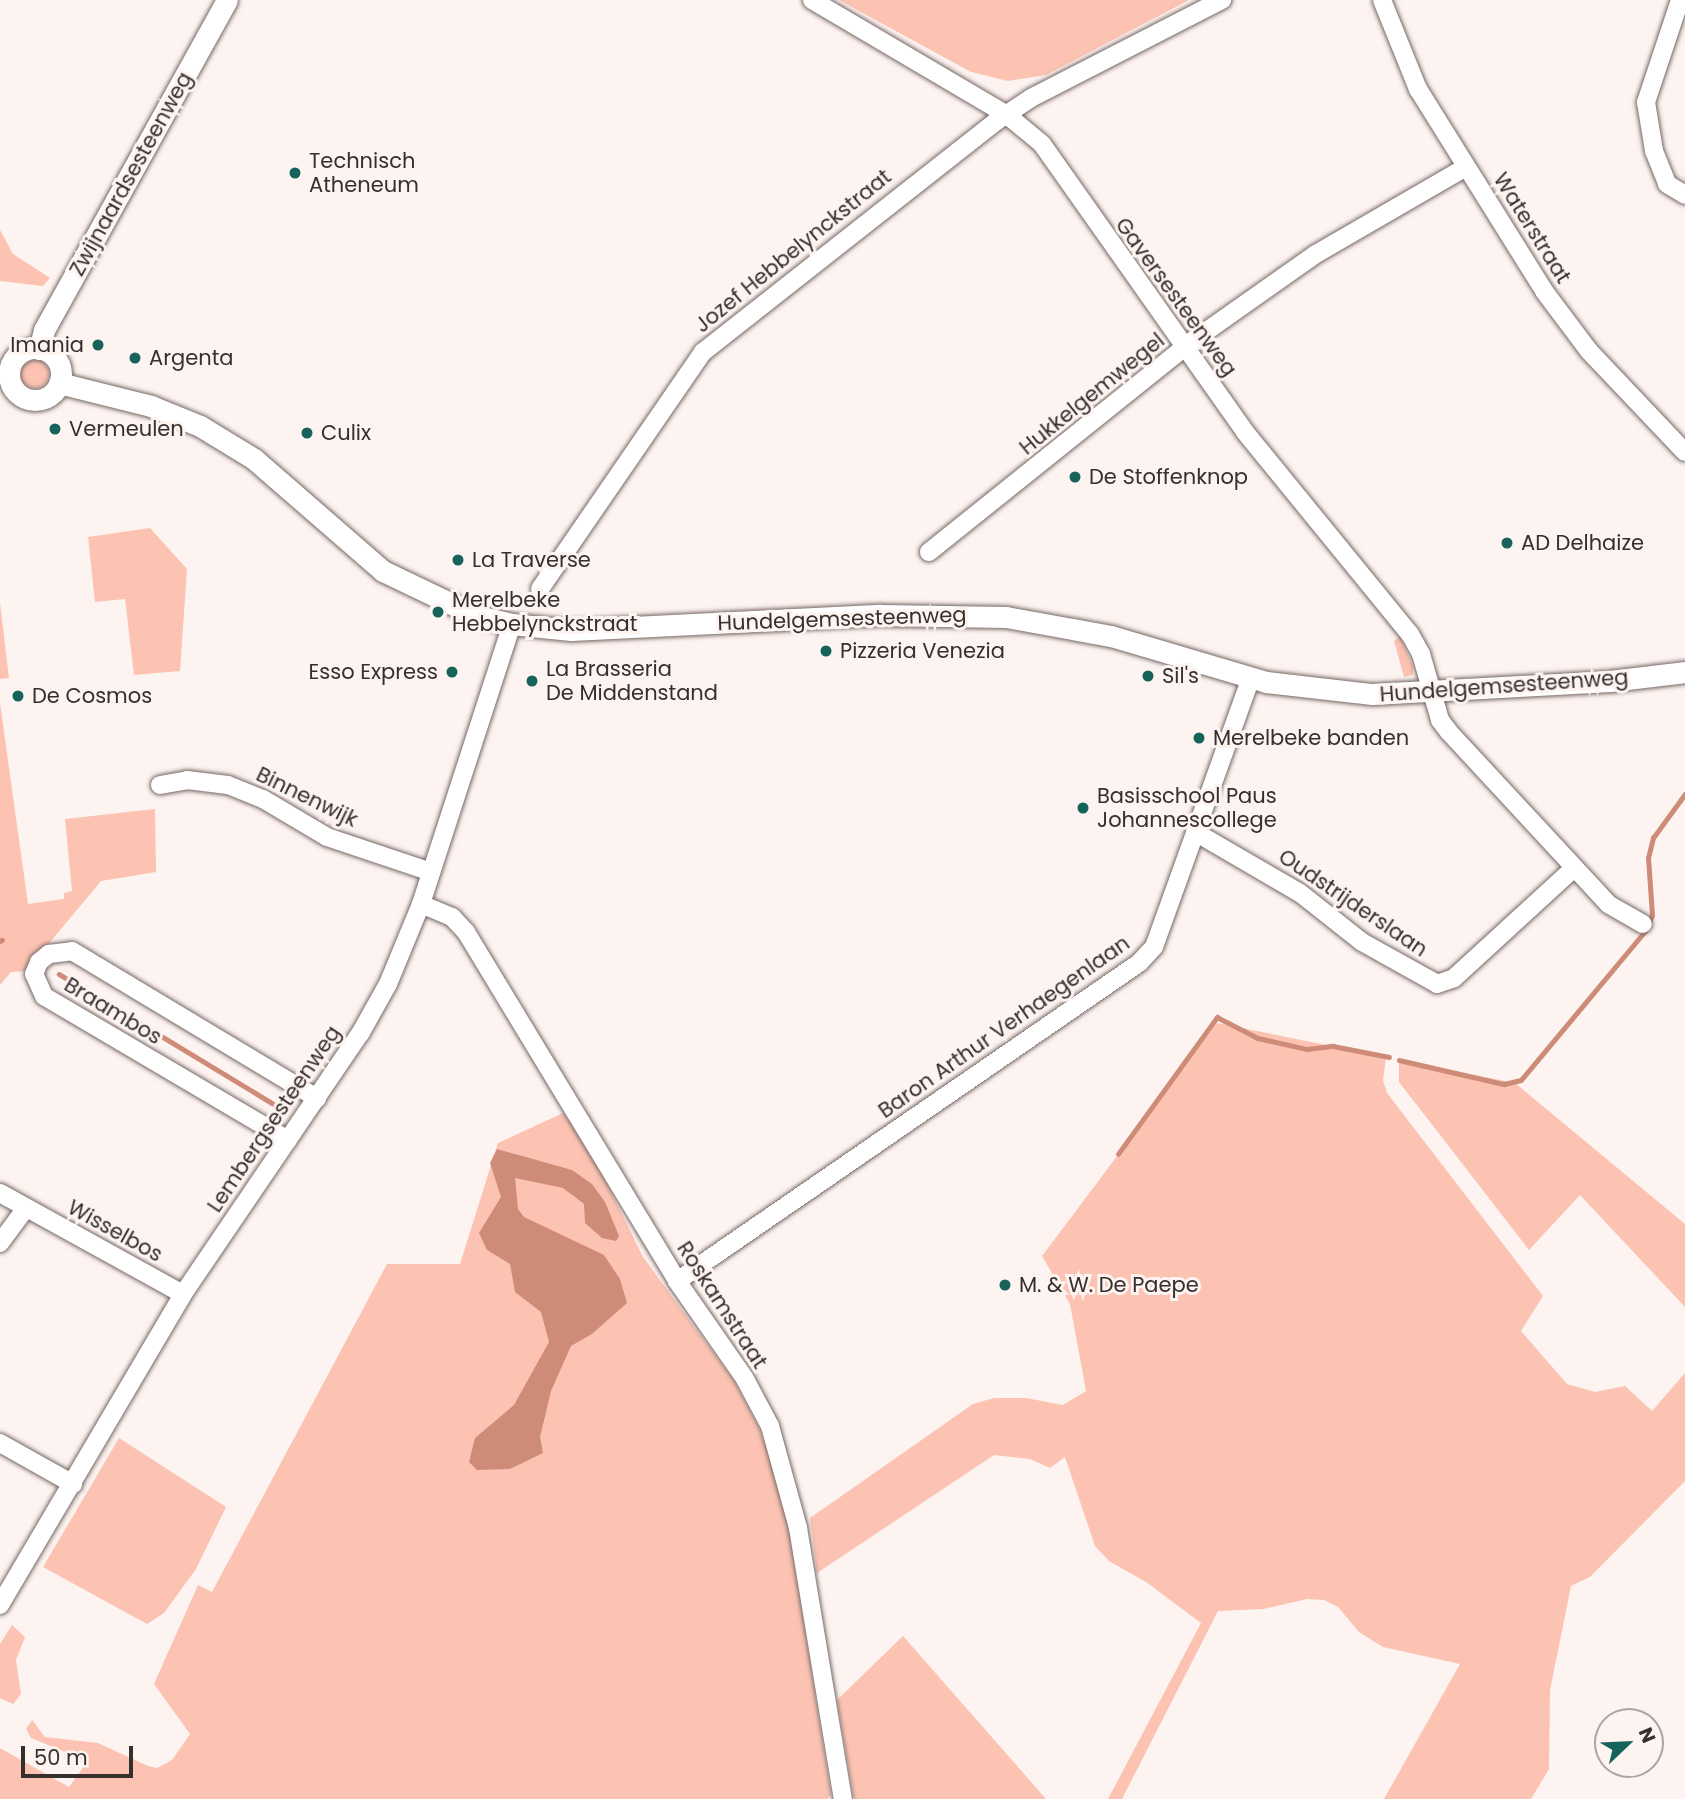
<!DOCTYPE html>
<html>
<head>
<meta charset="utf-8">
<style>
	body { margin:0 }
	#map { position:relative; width:1685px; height:1799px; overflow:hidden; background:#fdf3f0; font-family:Poppins,sans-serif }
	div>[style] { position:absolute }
	.green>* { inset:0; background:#fcc3b3 }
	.round { border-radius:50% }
	.water>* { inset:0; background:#ce8b78 }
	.stream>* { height:4.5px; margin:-2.25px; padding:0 2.25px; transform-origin:2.25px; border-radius:2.25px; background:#ce8b78 }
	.roads { filter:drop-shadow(0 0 2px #766864) drop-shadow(0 0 2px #766864) }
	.minor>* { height:18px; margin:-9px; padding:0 9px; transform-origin:9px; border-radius:9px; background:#fff }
	.major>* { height:21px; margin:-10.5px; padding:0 10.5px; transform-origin:10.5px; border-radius:10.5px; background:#fff }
	.major>.ring { margin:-10.5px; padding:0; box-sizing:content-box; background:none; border:21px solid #fff; border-radius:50% }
	.dots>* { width:19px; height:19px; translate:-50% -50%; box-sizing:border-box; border:4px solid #fdf3f0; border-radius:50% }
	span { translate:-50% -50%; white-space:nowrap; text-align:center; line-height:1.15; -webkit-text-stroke:6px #fdf3f0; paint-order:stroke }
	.poi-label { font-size:21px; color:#352f2e }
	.left { translate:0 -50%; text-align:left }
	.right { translate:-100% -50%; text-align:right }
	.street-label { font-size:21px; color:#352f2e }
	.north { position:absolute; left:1594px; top:1708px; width:70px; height:70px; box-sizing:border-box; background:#fdf3f0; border:2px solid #ada5a2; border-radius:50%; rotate:67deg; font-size:19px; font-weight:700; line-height:28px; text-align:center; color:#352f2e }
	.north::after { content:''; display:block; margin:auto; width:24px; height:32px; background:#16635c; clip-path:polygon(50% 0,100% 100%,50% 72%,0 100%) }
	.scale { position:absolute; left:21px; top:1746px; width:112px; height:32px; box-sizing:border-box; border:4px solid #352f2e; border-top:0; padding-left:9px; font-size:21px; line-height:24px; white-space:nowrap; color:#352f2e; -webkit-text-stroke:5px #fdf3f0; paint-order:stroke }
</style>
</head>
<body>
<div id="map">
	<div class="green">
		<div style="clip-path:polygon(839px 0,1189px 0,1046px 75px,1008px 81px,971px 72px)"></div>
		<div style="clip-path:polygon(0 230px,13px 254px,50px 278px,43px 286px,0 281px)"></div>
		<div class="round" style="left:21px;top:360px;width:28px;height:28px"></div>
		<div style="clip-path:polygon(150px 528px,187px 569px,180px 671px,134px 675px,125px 599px,95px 602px,88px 537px)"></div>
		<div style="clip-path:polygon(0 603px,9px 678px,0 679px)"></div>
		<div style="clip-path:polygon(1400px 636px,1413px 666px,1413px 675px,1404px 677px,1394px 641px)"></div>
		<div style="clip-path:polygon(0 703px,28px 904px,64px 899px,64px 893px,72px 891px,65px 819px,155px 809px,156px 872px,101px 881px,26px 971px,11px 972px,0 985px)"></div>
		<div style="clip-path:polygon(1217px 1023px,1386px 1057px,1383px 1081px,1387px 1093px,1543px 1296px,1521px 1331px,1567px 1384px,1595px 1392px,1625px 1386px,1652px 1411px,1685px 1373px,1685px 1481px,1590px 1577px,1571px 1586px,1550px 1690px,1549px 1769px,1531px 1799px,1384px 1799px,1460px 1664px,1383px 1647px,1359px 1632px,1338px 1607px,1324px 1600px,1307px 1599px,1263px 1609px,1218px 1611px,1122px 1799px,1108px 1799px,1201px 1623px,1146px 1582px,1109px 1561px,1095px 1546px,1065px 1457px,1050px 1468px,1030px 1459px,994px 1455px,817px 1573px,810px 1518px,973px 1404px,994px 1398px,1026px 1398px,1063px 1405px,1086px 1391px,1070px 1304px,1042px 1256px)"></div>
		<div style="clip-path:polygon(1399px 1060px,1515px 1083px,1685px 1224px,1685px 1307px,1580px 1195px,1529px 1250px,1399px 1082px)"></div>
		<div style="clip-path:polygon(563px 1113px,586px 1141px,643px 1257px,734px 1381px,759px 1428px,779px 1483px,790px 1536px,831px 1795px,827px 1799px,0 1799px,0 1748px,69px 1787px,82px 1769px,82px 1759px,31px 1738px,26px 1729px,32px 1720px,45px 1737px,98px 1743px,148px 1766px,157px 1768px,172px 1760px,190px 1734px,154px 1684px,198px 1585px,212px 1592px,387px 1264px,460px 1264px,498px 1143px)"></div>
		<div style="clip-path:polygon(119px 1438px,226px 1507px,196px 1569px,164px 1613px,147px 1624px,43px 1567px)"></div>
		<div style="clip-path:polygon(12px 1625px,25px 1637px,16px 1660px,21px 1694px,13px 1704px,0 1698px,0 1644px)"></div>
		<div style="clip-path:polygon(903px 1636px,1046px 1799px,854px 1799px,837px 1700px)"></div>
	</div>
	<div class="water">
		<div style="clip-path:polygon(497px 1149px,572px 1170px,592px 1184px,605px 1202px,619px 1236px,616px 1241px,602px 1238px,585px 1223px,584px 1204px,563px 1188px,515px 1178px,518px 1209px,524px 1217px,604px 1255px,620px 1279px,627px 1303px,592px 1334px,571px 1346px,551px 1391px,540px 1437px,543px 1453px,510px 1469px,477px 1470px,469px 1462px,475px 1438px,514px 1405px,549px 1342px,541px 1312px,515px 1292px,510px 1264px,487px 1250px,479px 1233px,501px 1197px,490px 1163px)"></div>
	</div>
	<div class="stream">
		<div style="left:0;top:941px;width:2px;rotate:-27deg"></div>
		<div style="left:59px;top:974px;width:255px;rotate:31.2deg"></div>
		<div style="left:1399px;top:1060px;width:108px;rotate:12.9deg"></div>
		<div style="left:1504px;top:1084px;width:17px;rotate:-13deg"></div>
		<div style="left:1521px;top:1080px;width:194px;rotate:-50.2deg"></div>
		<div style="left:1645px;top:931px;width:17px;rotate:-66deg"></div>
		<div style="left:1652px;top:915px;width:57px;rotate:-94deg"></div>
		<div style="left:1648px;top:858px;width:21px;rotate:-76deg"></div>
		<div style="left:1653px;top:838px;width:54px;rotate:-54deg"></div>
		<div style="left:1118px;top:1154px;width:169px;rotate:-54.1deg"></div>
		<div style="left:1217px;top:1017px;width:46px;rotate:27.1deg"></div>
		<div style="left:1258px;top:1038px;width:50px;rotate:12.7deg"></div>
		<div style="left:1307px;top:1049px;width:26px;rotate:-7deg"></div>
		<div style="left:1333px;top:1046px;width:57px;rotate:11.1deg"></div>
	</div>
	<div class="roads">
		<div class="minor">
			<div style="left:812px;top:0;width:226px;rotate:30.5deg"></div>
			<div style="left:1007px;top:115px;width:45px;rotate:39.6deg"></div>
			<div style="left:1042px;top:144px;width:352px;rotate:54.8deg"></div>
			<div style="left:1245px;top:432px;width:261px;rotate:50.8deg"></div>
			<div style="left:1410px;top:634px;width:23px;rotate:61deg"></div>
			<div style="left:1421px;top:654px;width:69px;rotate:73.9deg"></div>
			<div style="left:1440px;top:720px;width:15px;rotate:53deg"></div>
			<div style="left:1449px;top:732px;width:234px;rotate:47.2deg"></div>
			<div style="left:1608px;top:904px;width:40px;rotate:29.7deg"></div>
			<div style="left:1382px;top:0;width:96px;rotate:68deg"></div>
			<div style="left:1418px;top:89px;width:238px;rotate:58deg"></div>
			<div style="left:1544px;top:291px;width:75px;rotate:53.1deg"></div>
			<div style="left:1589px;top:351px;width:139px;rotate:46.5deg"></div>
			<div style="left:1680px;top:0;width:108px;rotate:108.4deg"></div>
			<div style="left:1646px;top:102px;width:50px;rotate:80.7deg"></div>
			<div style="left:1654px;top:151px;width:35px;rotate:68deg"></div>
			<div style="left:1667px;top:184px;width:21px;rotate:31deg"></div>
			<div style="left:929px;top:552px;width:339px;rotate:-38.7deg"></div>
			<div style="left:1194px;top:340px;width:149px;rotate:-35.2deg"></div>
			<div style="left:1316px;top:254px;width:173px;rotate:-30.1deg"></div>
			<div style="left:540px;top:589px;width:288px;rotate:-55.5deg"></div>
			<div style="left:703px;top:352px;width:372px;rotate:-38.2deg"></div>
			<div style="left:995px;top:122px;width:43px;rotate:-33.7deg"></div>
			<div style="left:1031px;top:98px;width:215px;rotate:-27.2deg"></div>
			<div style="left:160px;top:785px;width:27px;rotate:-10deg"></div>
			<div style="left:187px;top:780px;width:41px;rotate:7deg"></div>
			<div style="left:228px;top:785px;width:38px;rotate:22deg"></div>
			<div style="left:263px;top:799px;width:74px;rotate:30.7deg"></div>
			<div style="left:327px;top:837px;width:110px;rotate:18.6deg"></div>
			<div style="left:1195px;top:832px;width:121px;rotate:30.2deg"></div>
			<div style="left:1300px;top:893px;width:79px;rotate:38.3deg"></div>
			<div style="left:1362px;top:942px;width:86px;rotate:29.2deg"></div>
			<div style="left:1437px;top:984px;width:18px;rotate:-19deg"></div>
			<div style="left:1454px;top:978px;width:163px;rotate:-42.5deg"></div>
			<div style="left:421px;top:904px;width:34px;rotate:23deg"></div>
			<div style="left:452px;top:917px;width:21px;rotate:47deg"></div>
			<div style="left:466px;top:932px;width:408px;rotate:58.8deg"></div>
			<div style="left:677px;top:1281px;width:119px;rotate:55.2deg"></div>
			<div style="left:745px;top:1379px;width:53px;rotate:62deg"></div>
			<div style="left:770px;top:1426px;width:106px;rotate:74.6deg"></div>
			<div style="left:798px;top:1528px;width:275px;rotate:80.6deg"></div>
			<div style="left:288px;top:1140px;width:283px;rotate:-149.5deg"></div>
			<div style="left:44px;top:996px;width:24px;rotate:-114deg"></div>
			<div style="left:34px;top:974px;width:13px;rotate:-67deg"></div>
			<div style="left:39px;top:962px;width:13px;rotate:-39deg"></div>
			<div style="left:49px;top:954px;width:23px;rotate:-7deg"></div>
			<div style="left:72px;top:951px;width:286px;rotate:31deg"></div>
			<div style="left:0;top:1193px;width:209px;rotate:28.9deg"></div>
			<div style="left:0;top:1243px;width:44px;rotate:-53.4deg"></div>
			<div style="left:677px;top:1281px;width:561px;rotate:-34.54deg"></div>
			<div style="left:1139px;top:963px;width:22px;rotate:-47deg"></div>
			<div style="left:1154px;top:947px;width:286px;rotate:-70.2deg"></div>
			<div style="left:0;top:1443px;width:84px;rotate:29.3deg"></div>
			<div style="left:0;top:1605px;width:361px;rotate:-59.5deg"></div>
			<div style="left:183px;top:1294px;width:315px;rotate:-55.8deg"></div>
			<div style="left:360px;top:1034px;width:57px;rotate:-60.8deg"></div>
			<div style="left:388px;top:984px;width:87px;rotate:-67.6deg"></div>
			<div style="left:421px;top:904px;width:294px;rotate:-72deg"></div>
		</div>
		<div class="major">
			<div class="ring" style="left:9px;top:348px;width:31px;height:31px"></div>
			<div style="left:39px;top:349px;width:20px;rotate:-75deg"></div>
			<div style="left:44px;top:330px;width:377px;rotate:-61deg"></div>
			<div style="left:59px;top:383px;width:95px;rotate:14deg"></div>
			<div style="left:151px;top:406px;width:53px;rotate:22.2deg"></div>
			<div style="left:200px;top:426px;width:63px;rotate:31.4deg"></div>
			<div style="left:254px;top:459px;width:171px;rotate:41deg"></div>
			<div style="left:383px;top:571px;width:104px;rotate:25.6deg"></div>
			<div style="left:477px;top:616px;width:36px;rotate:13deg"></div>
			<div style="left:512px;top:624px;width:59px;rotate:5.8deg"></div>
			<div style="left:571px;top:630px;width:310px;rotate:-2.8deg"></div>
			<div style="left:881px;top:615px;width:125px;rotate:0.9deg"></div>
			<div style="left:1006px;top:617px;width:107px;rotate:10.3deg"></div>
			<div style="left:1111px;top:636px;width:162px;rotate:16.5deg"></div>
			<div style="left:1266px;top:682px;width:107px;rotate:6.5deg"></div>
			<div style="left:1372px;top:694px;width:238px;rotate:-3.1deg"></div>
			<div style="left:1610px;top:681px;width:76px;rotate:-6.8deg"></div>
		</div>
	</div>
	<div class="dots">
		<div style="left:295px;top:173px;background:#16635c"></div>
		<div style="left:98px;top:345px;background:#16635c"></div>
		<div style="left:135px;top:358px;background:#16635c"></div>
		<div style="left:55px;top:429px;background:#16635c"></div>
		<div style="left:307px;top:433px;background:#16635c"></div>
		<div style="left:1075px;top:477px;background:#16635c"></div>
		<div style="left:1507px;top:543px;background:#16635c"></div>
		<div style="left:458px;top:560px;background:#16635c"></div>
		<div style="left:438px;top:612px;background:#16635c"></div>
		<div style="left:826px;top:651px;background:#16635c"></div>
		<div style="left:452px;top:672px;background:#16635c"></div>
		<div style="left:1148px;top:676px;background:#16635c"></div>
		<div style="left:532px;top:681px;background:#16635c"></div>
		<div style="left:18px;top:696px;background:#16635c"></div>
		<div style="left:1199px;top:738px;background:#16635c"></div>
		<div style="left:1083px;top:808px;background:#16635c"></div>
		<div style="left:1005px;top:1285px;background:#16635c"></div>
	</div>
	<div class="poi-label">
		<span class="left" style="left:309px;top:173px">Technisch<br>Atheneum</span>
		<span class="right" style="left:84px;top:345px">Imania</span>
		<span class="left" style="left:149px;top:358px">Argenta</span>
		<span class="left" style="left:69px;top:429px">Vermeulen</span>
		<span class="left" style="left:321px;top:433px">Culix</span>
		<span class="left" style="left:1089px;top:477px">De Stoffenknop</span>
		<span class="left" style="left:1521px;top:543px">AD Delhaize</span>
		<span class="left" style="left:472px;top:560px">La Traverse</span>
		<span class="left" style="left:452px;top:612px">Merelbeke<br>Hebbelynckstraat</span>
		<span class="left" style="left:840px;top:651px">Pizzeria Venezia</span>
		<span class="left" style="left:546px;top:681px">La Brasseria<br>De Middenstand</span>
		<span class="right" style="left:438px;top:672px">Esso Express</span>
		<span class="left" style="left:1162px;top:676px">Sil's</span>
		<span class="left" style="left:32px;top:696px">De Cosmos</span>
		<span class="left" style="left:1213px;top:738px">Merelbeke banden</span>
		<span class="left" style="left:1097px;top:808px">Basisschool Paus<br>Johannescollege</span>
		<span class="left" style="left:1019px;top:1285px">M. &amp; W. De Paepe</span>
	</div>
	<div class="street-label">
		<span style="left:131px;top:174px;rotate:-61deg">Zwijnaardsesteenweg</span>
		<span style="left:1532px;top:228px;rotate:58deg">Waterstraat</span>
		<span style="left:793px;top:251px;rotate:-39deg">Jozef Hebbelynckstraat</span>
		<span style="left:1176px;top:297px;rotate:54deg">Gaversesteenweg</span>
		<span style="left:1092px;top:394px;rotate:-39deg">Hukkelgemwegel</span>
		<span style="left:842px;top:619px;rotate:-2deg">Hundelgemsesteenweg</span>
		<span style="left:1504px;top:686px;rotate:-4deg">Hundelgemsesteenweg</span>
		<span style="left:307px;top:797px;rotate:26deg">Binnenwijk</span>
		<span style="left:1353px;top:903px;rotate:34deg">Oudstrijderslaan</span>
		<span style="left:113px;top:1011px;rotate:31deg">Braambos</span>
		<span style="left:1004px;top:1027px;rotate:-35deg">Baron Arthur Verhaegenlaan</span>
		<span style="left:274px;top:1119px;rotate:-56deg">Lembergsesteenweg</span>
		<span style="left:115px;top:1231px;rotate:29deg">Wisselbos</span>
		<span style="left:722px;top:1305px;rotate:57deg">Roskamstraat</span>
	</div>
	<div class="north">N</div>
	<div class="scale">50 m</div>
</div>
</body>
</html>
